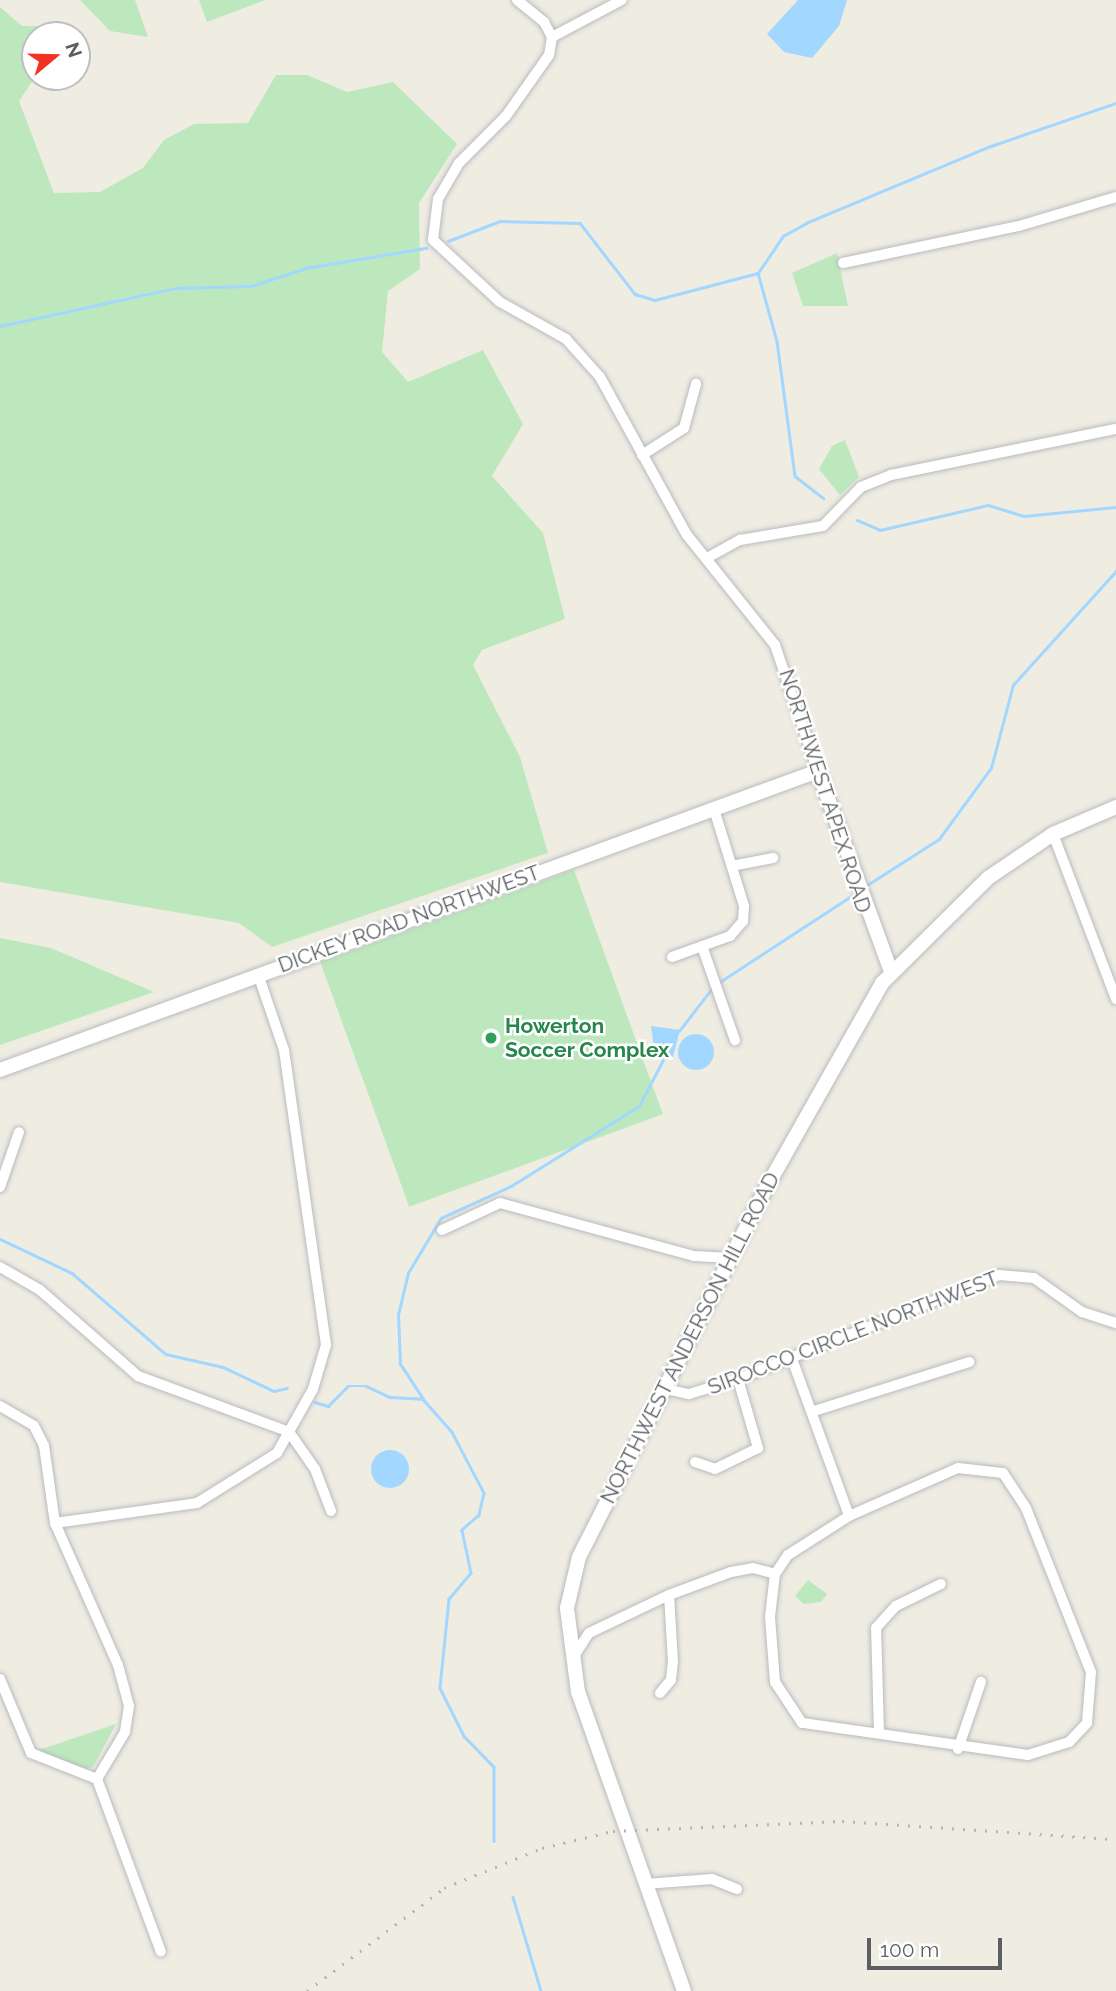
<!DOCTYPE html>
<html>
<head>
<meta charset="utf-8">
<style>
	body { margin:0 }
	#map { position:relative; width:1116px; height:1991px; overflow:hidden; background:#efece2; font-family:Raleway,sans-serif }
	div>[style] { position:absolute }
	.green>* { inset:0; background:#bde8bd; transform-origin:0 0 }
	.water>* { inset:0; background:#a2d7ff }
	.round { border-radius:50% }
	.stream>* { height:2.5px; margin:-1.25px; padding:0 1.25px; transform-origin:1.25px; border-radius:1.25px; background:#a2d7ff }
	.roads { filter:drop-shadow(0 0 2px #b8bbc0) drop-shadow(0 0 2px #b8bbc0) }
	.street>* { height:10px; margin:-5px; padding:0 5px; transform-origin:5px; border-radius:5px; background:#fff }
	.secondary>* { height:14px; margin:-7px; padding:0 7px; transform-origin:7px; border-radius:7px; background:#fff }
	.rail>* { height:2.5px; margin-top:-1.25px; transform-origin:0; background:repeating-linear-gradient(90deg,#b4b5b5 0 2px,transparent 0 11px) }
	.dots>* { width:19px; height:19px; translate:-50% -50%; box-sizing:border-box; border:4px solid #fff; border-radius:50% }
	span { translate:-50% -50%; white-space:nowrap; text-align:center; line-height:1.15; -webkit-text-stroke:5px #fff; paint-order:stroke }
	.street-label { font-size:21px; color:#5b5f64 }
	.leisure-label { font-size:21px; color:#27864d; font-weight:700 }
	.left { translate:0 -50%; text-align:left }
	.north { position:absolute; left:21px; top:21px; width:70px; height:70px; box-sizing:border-box; background:#fff; border:2px solid #bdbfc1; border-radius:50%; rotate:71deg; font-size:19px; font-weight:700; line-height:28px; text-align:center; color:#5b5f64 }
	.north::after { content:''; display:block; margin:auto; width:24px; height:32px; background:#f33224; clip-path:polygon(50% 0,100% 100%,50% 72%,0 100%) }
	.scale { position:absolute; left:867px; top:1938px; width:135px; height:32px; box-sizing:border-box; border:4px solid #5b5f64; border-top:0; padding-left:9px; font-size:21px; line-height:24px; white-space:nowrap; color:#5b5f64; -webkit-text-stroke:5px #fff; paint-order:stroke }
</style>
</head>
<body>
<div id="map">
	<div class="green">
		<div style="clip-path:polygon(80px 0,135px 0,148px 37px,110px 31px)"></div>
		<div style="clip-path:polygon(199px 0,265px 0,207px 22px)"></div>
		<div style="clip-path:polygon(0 7px,22px 26px,54px 26px,56px 35px,35px 35px,35px 77px,19px 101px,54px 193px,100px 192px,143px 168px,164px 140px,194px 124px,248px 123px,276px 75px,307px 75px,347px 92px,393px 82px,457px 144px,419px 203px,420px 269px,388px 291px,382px 352px,408px 382px,483px 350px,523px 424px,492px 476px,543px 533px,565px 619px,482px 650px,473px 665px,520px 757px,548px 853px,272px 947px,239px 923px,0 882px)"></div>
		<div style="clip-path:polygon(837px 253px,848px 306px,803px 306px,792px 273px)"></div>
		<div style="clip-path:polygon(845px 440px,859px 477px,840px 495px,819px 469px,832px 446px)"></div>
		<div style="left:574px;top:870px;width:260px;height:270px;rotate:70deg"></div>
		<div style="clip-path:polygon(0 938px,51px 948px,154px 992px,0 1045px)"></div>
		<div style="clip-path:polygon(808px 1580px,827px 1594px,821px 1602px,804px 1604px,795px 1596px)"></div>
		<div style="clip-path:polygon(116px 1724px,93px 1767px,80px 1770px,36px 1751px)"></div>
	</div>
	<div class="water">
		<div style="clip-path:polygon(798px 0,847px 0,839px 26px,812px 58px,784px 52px,767px 34px)"></div>
		<div style="clip-path:polygon(651px 1026px,680px 1030px,673px 1057px,655px 1055px)"></div>
		<div class="round" style="left:678px;top:1034px;width:36px;height:36px"></div>
		<div class="round" style="left:371px;top:1450px;width:38px;height:38px"></div>
	</div>
	<div class="stream">
		<div style="left:448px;top:241px;width:56px;rotate:-21deg"></div>
		<div style="left:500px;top:221px;width:80px;rotate:1.4deg"></div>
		<div style="left:580px;top:223px;width:90px;rotate:52.2deg"></div>
		<div style="left:635px;top:294px;width:21px;rotate:17deg"></div>
		<div style="left:655px;top:300px;width:106px;rotate:-14.7deg"></div>
		<div style="left:758px;top:273px;width:45px;rotate:-56deg"></div>
		<div style="left:783px;top:236px;width:26px;rotate:-29deg"></div>
		<div style="left:806px;top:223px;width:197px;rotate:-22.7deg"></div>
		<div style="left:988px;top:147px;width:135px;rotate:-19deg"></div>
		<div style="left:758px;top:273px;width:71px;rotate:74.4deg"></div>
		<div style="left:777px;top:341px;width:136px;rotate:82.4deg"></div>
		<div style="left:795px;top:476px;width:36px;rotate:38deg"></div>
		<div style="left:0;top:326px;width:180px;rotate:-12.2deg"></div>
		<div style="left:176px;top:288px;width:75px;rotate:-1.5deg"></div>
		<div style="left:251px;top:286px;width:58px;rotate:-18.1deg"></div>
		<div style="left:306px;top:268px;width:122px;rotate:-9.5deg"></div>
		<div style="left:857px;top:520px;width:25px;rotate:23deg"></div>
		<div style="left:880px;top:530px;width:111px;rotate:-13deg"></div>
		<div style="left:988px;top:505px;width:38px;rotate:17deg"></div>
		<div style="left:1024px;top:516px;width:92px;rotate:-5.6deg"></div>
		<div style="left:864px;top:887px;width:89px;rotate:-32.6deg"></div>
		<div style="left:939px;top:839px;width:88px;rotate:-53.8deg"></div>
		<div style="left:991px;top:768px;width:86px;rotate:-75.2deg"></div>
		<div style="left:1013px;top:685px;width:154px;rotate:-47.9deg"></div>
		<div style="left:718px;top:983px;width:165px;rotate:-33.1deg"></div>
		<div style="left:679px;top:1031px;width:56px;rotate:-52.3deg"></div>
		<div style="left:0;top:1239px;width:80px;rotate:25.3deg"></div>
		<div style="left:72px;top:1273px;width:124px;rotate:40.8deg"></div>
		<div style="left:166px;top:1354px;width:58px;rotate:12.8deg"></div>
		<div style="left:223px;top:1367px;width:56px;rotate:25.2deg"></div>
		<div style="left:274px;top:1391px;width:13px;rotate:-13deg"></div>
		<div style="left:423px;top:1399px;width:42px;rotate:-123.3deg"></div>
		<div style="left:400px;top:1364px;width:49px;rotate:-92.3deg"></div>
		<div style="left:398px;top:1315px;width:43px;rotate:-76.6deg"></div>
		<div style="left:408px;top:1273px;width:64px;rotate:-59deg"></div>
		<div style="left:441px;top:1218px;width:77px;rotate:-24.6deg"></div>
		<div style="left:511px;top:1186px;width:151px;rotate:-32deg"></div>
		<div style="left:639px;top:1106px;width:54px;rotate:-62.5deg"></div>
		<div style="left:315px;top:1402px;width:14px;rotate:17deg"></div>
		<div style="left:328px;top:1406px;width:28px;rotate:-45deg"></div>
		<div style="left:348px;top:1386px;width:18px"></div>
		<div style="left:366px;top:1386px;width:26px;rotate:25deg"></div>
		<div style="left:390px;top:1397px;width:33px;rotate:3deg"></div>
		<div style="left:423px;top:1399px;width:44px;rotate:48.7deg"></div>
		<div style="left:452px;top:1432px;width:69px;rotate:62.3deg"></div>
		<div style="left:484px;top:1493px;width:23px;rotate:103deg"></div>
		<div style="left:479px;top:1515px;width:23px;rotate:139deg"></div>
		<div style="left:462px;top:1530px;width:44px;rotate:78.2deg"></div>
		<div style="left:471px;top:1573px;width:34px;rotate:130deg"></div>
		<div style="left:449px;top:1599px;width:89px;rotate:95.8deg"></div>
		<div style="left:440px;top:1688px;width:54px;rotate:63.4deg"></div>
		<div style="left:464px;top:1736px;width:43px;rotate:45.9deg"></div>
		<div style="left:494px;top:1767px;width:74px;rotate:90deg"></div>
		<div style="left:513px;top:1897px;width:98px;rotate:73.4deg"></div>
	</div>
	<div class="roads">
		<div class="street">
			<div style="left:517px;top:0;width:35px;rotate:39deg"></div>
			<div style="left:544px;top:22px;width:17px;rotate:62deg"></div>
			<div style="left:552px;top:37px;width:18px;rotate:99deg"></div>
			<div style="left:549px;top:55px;width:75px;rotate:125.2deg"></div>
			<div style="left:506px;top:116px;width:66px;rotate:135deg"></div>
			<div style="left:459px;top:163px;width:42px;rotate:120.3deg"></div>
			<div style="left:438px;top:199px;width:41px;rotate:97deg"></div>
			<div style="left:433px;top:240px;width:91px;rotate:42.8deg"></div>
			<div style="left:500px;top:302px;width:76px;rotate:29.3deg"></div>
			<div style="left:566px;top:339px;width:51px;rotate:48.2deg"></div>
			<div style="left:600px;top:377px;width:180px;rotate:61.2deg"></div>
			<div style="left:687px;top:535px;width:141px;rotate:51.3deg"></div>
			<div style="left:775px;top:645px;width:133px;rotate:71.2deg"></div>
			<div style="left:552px;top:37px;width:79px;rotate:-27.9deg"></div>
			<div style="left:843px;top:263px;width:180px;rotate:-11.9deg"></div>
			<div style="left:1019px;top:226px;width:101px;rotate:-16.6deg"></div>
			<div style="left:642px;top:455px;width:50px;rotate:-32.7deg"></div>
			<div style="left:684px;top:428px;width:46px;rotate:-74.7deg"></div>
			<div style="left:707px;top:558px;width:38px;rotate:-29deg"></div>
			<div style="left:740px;top:540px;width:84px;rotate:-9.6deg"></div>
			<div style="left:823px;top:526px;width:54px;rotate:-45.7deg"></div>
			<div style="left:861px;top:487px;width:32px;rotate:-22deg"></div>
			<div style="left:891px;top:475px;width:230px;rotate:-11.6deg"></div>
			<div style="left:1053px;top:834px;width:177px;rotate:69.1deg"></div>
			<div style="left:732px;top:866px;width:42px;rotate:-11deg"></div>
			<div style="left:702px;top:946px;width:100px;rotate:70.7deg"></div>
			<div style="left:672px;top:957px;width:62px;rotate:-19.9deg"></div>
			<div style="left:730px;top:936px;width:20px;rotate:-49deg"></div>
			<div style="left:743px;top:921px;width:15px;rotate:-86deg"></div>
			<div style="left:744px;top:906px;width:102px;rotate:-107.2deg"></div>
			<div style="left:0;top:1187px;width:58px;rotate:-70.9deg"></div>
			<div style="left:442px;top:1230px;width:64px;rotate:-25deg"></div>
			<div style="left:500px;top:1203px;width:201px;rotate:15.3deg"></div>
			<div style="left:694px;top:1256px;width:37px;rotate:3deg"></div>
			<div style="left:0;top:1267px;width:46px;rotate:29.9deg"></div>
			<div style="left:40px;top:1290px;width:130px;rotate:41.3deg"></div>
			<div style="left:138px;top:1376px;width:161px;rotate:20.3deg"></div>
			<div style="left:289px;top:1432px;width:45px;rotate:54.9deg"></div>
			<div style="left:315px;top:1469px;width:45px;rotate:69.1deg"></div>
			<div style="left:792px;top:1359px;width:167px;rotate:70deg"></div>
			<div style="left:662px;top:1388px;width:28px;rotate:13deg"></div>
			<div style="left:689px;top:1394px;width:51px;rotate:-17deg"></div>
			<div style="left:738px;top:1379px;width:281px;rotate:-21.7deg"></div>
			<div style="left:999px;top:1275px;width:35px;rotate:5deg"></div>
			<div style="left:1034px;top:1278px;width:59px;rotate:35.3deg"></div>
			<div style="left:1082px;top:1312px;width:36px;rotate:18deg"></div>
			<div style="left:0;top:1406px;width:39px;rotate:30deg"></div>
			<div style="left:34px;top:1426px;width:22px;rotate:63deg"></div>
			<div style="left:44px;top:1446px;width:78px;rotate:81.9deg"></div>
			<div style="left:55px;top:1523px;width:155px;rotate:66.1deg"></div>
			<div style="left:118px;top:1665px;width:42px;rotate:75deg"></div>
			<div style="left:129px;top:1706px;width:26px;rotate:99deg"></div>
			<div style="left:125px;top:1732px;width:55px;rotate:120.8deg"></div>
			<div style="left:97px;top:1779px;width:184px;rotate:69.7deg"></div>
			<div style="left:814px;top:1411px;width:163px;rotate:-17.5deg"></div>
			<div style="left:695px;top:1462px;width:21px;rotate:19deg"></div>
			<div style="left:715px;top:1469px;width:48px;rotate:-26deg"></div>
			<div style="left:758px;top:1448px;width:72px;rotate:-106.2deg"></div>
			<div style="left:958px;top:1468px;width:45px;rotate:6.3deg"></div>
			<div style="left:1003px;top:1473px;width:42px;rotate:56.7deg"></div>
			<div style="left:1026px;top:1508px;width:176px;rotate:68.4deg"></div>
			<div style="left:1091px;top:1672px;width:51px;rotate:94.5deg"></div>
			<div style="left:1087px;top:1723px;width:26px;rotate:133deg"></div>
			<div style="left:1069px;top:1742px;width:43px;rotate:162.4deg"></div>
			<div style="left:1028px;top:1755px;width:228px;rotate:-171.9deg"></div>
			<div style="left:802px;top:1723px;width:49px;rotate:-123.4deg"></div>
			<div style="left:775px;top:1682px;width:65px;rotate:-94.4deg"></div>
			<div style="left:770px;top:1617px;width:43px;rotate:-83.4deg"></div>
			<div style="left:775px;top:1574px;width:23px;rotate:-56deg"></div>
			<div style="left:788px;top:1555px;width:72px;rotate:-32.6deg"></div>
			<div style="left:849px;top:1516px;width:119px;rotate:-23.8deg"></div>
			<div style="left:55px;top:1523px;width:143px;rotate:-8deg"></div>
			<div style="left:197px;top:1503px;width:94px;rotate:-32deg"></div>
			<div style="left:277px;top:1453px;width:73px;rotate:-60.6deg"></div>
			<div style="left:313px;top:1389px;width:46px;rotate:-73.5deg"></div>
			<div style="left:326px;top:1345px;width:298px;rotate:-98.1deg"></div>
			<div style="left:284px;top:1050px;width:80px;rotate:-108.9deg"></div>
			<div style="left:574px;top:1656px;width:27px;rotate:-57deg"></div>
			<div style="left:589px;top:1633px;width:89px;rotate:-25.4deg"></div>
			<div style="left:669px;top:1595px;width:66px;rotate:-20.4deg"></div>
			<div style="left:731px;top:1572px;width:22px;rotate:-10deg"></div>
			<div style="left:753px;top:1568px;width:23px;rotate:15deg"></div>
			<div style="left:0;top:1679px;width:80px;rotate:67.3deg"></div>
			<div style="left:31px;top:1753px;width:71px;rotate:21.5deg"></div>
			<div style="left:660px;top:1693px;width:17px;rotate:-50deg"></div>
			<div style="left:671px;top:1680px;width:18px;rotate:-84deg"></div>
			<div style="left:673px;top:1662px;width:67px;rotate:-93.4deg"></div>
			<div style="left:879px;top:1733px;width:105px;rotate:-91.6deg"></div>
			<div style="left:876px;top:1628px;width:30px;rotate:-48deg"></div>
			<div style="left:896px;top:1606px;width:50px;rotate:-26.1deg"></div>
			<div style="left:958px;top:1749px;width:71px;rotate:-71.1deg"></div>
			<div style="left:645px;top:1884px;width:67px;rotate:-4.3deg"></div>
			<div style="left:712px;top:1879px;width:27px;rotate:22deg"></div>
		</div>
		<div class="secondary">
			<div style="left:0;top:1070px;width:871px;rotate:-20.08deg"></div>
			<div style="left:818px;top:771px;width:214px;rotate:70deg"></div>
			<div style="left:684px;top:1991px;width:317px;rotate:-109.5deg"></div>
			<div style="left:578px;top:1692px;width:85px;rotate:-97.5deg"></div>
			<div style="left:567px;top:1608px;width:52px;rotate:-76.8deg"></div>
			<div style="left:579px;top:1557px;width:419px;rotate:-63.1deg"></div>
			<div style="left:769px;top:1183px;width:230px;rotate:-60.5deg"></div>
			<div style="left:882px;top:983px;width:149px;rotate:-44.7deg"></div>
			<div style="left:988px;top:878px;width:78px;rotate:-34.1deg"></div>
			<div style="left:1053px;top:834px;width:69px;rotate:-23.2deg"></div>
		</div>
	</div>
	<div class="rail">
		<div style="left:307px;top:1991px;width:171px;rotate:-36.9deg"></div>
		<div style="left:444px;top:1888px;width:106px;rotate:-22.2deg"></div>
		<div style="left:542px;top:1848px;width:73px;rotate:-13.5deg"></div>
		<div style="left:613px;top:1831px;width:229px;rotate:-2.5deg"></div>
		<div style="left:842px;top:1821px;width:275px;rotate:3.8deg"></div>
	</div>
	<div class="dots">
		<div style="left:491px;top:1038px;background:#2e9e5b"></div>
	</div>
	<div class="street-label">
		<span style="left:825px;top:791px;rotate:72deg">NORTHWEST APEX ROAD</span>
		<span style="left:409px;top:919px;rotate:-20deg">DICKEY ROAD NORTHWEST</span>
		<span style="left:853px;top:1333px;rotate:-21deg">SIROCCO CIRCLE NORTHWEST</span>
		<span style="left:690px;top:1338px;rotate:-63deg">NORTHWEST ANDERSON HILL ROAD</span>
	</div>
	<div class="leisure-label">
		<span class="left" style="left:505px;top:1038px">Howerton<br>Soccer Complex</span>
	</div>
	<div class="north">N</div>
	<div class="scale">100 m</div>
</div>
</body>
</html>
